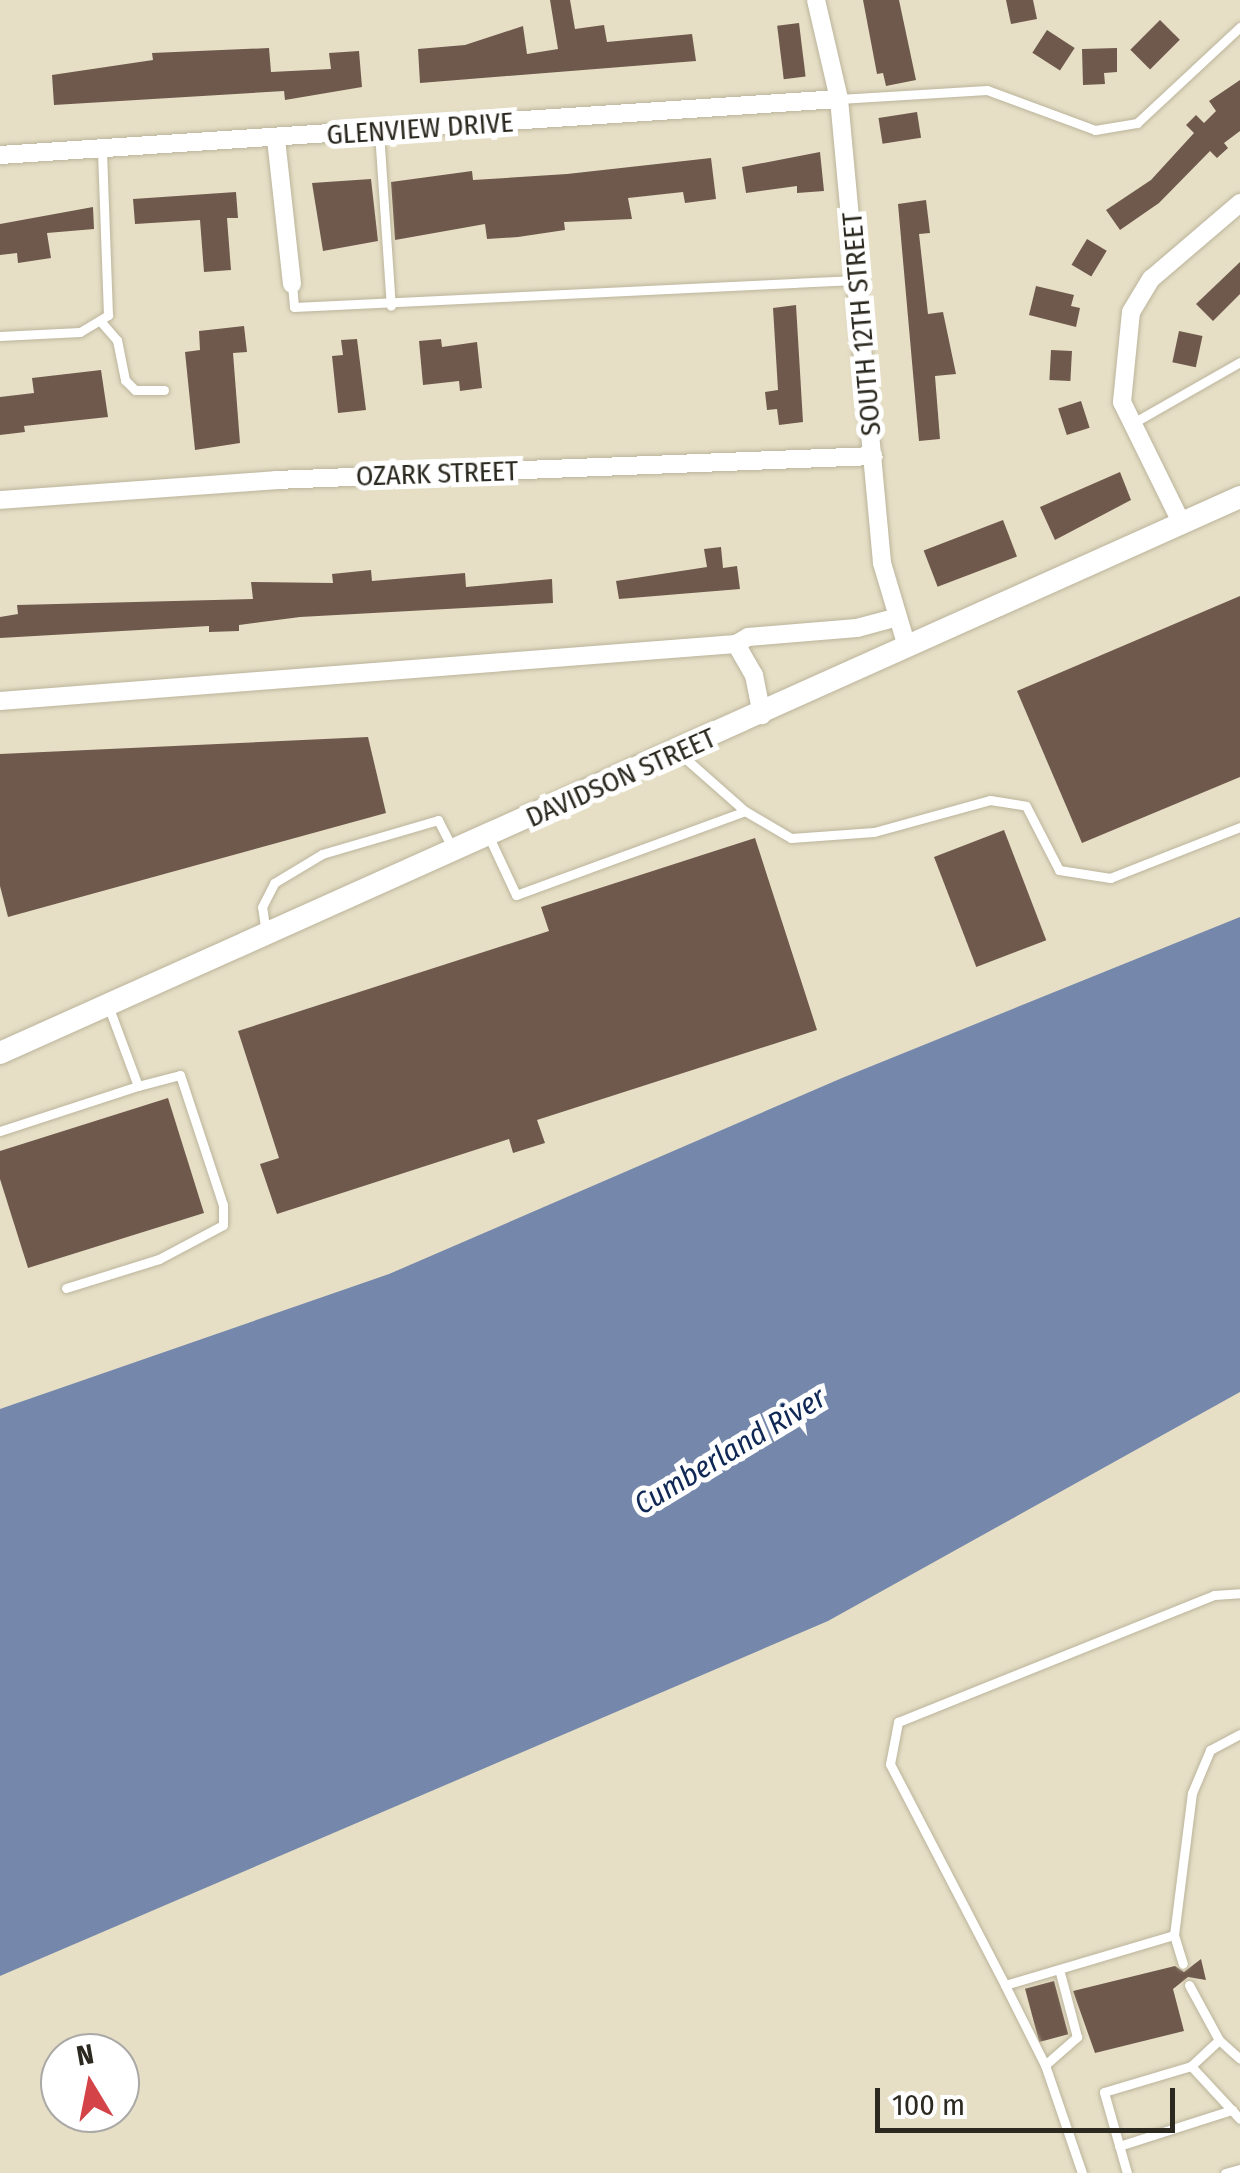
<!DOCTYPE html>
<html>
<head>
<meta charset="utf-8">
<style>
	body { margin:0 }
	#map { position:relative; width:1240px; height:2173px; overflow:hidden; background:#e6dfc6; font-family:"Fira Sans Condensed",sans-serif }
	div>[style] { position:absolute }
	.water>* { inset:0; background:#7588ab }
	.building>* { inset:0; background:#6f594c; transform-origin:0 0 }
	.roads { filter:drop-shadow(0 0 2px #bbb49b) drop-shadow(0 0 2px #bbb49b) }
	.service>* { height:9px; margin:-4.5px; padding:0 4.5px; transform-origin:4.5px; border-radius:4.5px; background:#fff }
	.minor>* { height:18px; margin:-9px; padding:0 9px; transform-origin:9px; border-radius:9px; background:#fff }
	.tertiary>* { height:22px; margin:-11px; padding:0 11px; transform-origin:11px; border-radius:11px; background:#fff }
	span { translate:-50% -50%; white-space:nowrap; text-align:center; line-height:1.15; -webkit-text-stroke:10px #fff; paint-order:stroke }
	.street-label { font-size:28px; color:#2c2920 }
	.water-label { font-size:30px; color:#0f2754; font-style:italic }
	.north { position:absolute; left:40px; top:2033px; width:100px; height:100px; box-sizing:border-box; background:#fff; border:2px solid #aba9a6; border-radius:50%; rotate:350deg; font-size:28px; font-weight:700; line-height:40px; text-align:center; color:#2c2920 }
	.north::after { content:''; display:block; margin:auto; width:35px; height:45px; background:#d34347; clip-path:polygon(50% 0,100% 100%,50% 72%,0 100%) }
	.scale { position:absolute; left:875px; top:2088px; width:300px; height:45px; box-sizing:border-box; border:5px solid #2c2920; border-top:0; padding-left:12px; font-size:30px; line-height:35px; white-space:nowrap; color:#2c2920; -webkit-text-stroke:8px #fff; paint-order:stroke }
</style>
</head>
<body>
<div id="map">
	<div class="water">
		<div style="clip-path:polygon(1240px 917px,1240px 1392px,828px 1621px,0 1976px,0 1409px,389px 1274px,842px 1078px)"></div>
	</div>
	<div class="building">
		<div style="clip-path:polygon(550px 0,570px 0,575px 29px,604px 25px,607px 42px,692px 34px,696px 61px,420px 83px,418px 49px,465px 45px,523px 26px,527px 54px,558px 49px)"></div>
		<div style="clip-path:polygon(863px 0,899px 0,916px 80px,886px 86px,883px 73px,877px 74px)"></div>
		<div style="clip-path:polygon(1006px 0,1033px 0,1037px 19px,1011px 24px)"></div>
		<div style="left:1160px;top:20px;width:28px;height:42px;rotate:45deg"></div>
		<div style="left:799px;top:23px;width:54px;height:22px;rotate:83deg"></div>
		<div style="left:1047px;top:30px;width:33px;height:27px;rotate:33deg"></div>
		<div style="clip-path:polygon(269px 48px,271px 72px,331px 69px,329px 53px,359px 51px,362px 87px,285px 100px,284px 91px,54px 105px,52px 75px,153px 60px,152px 53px)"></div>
		<div style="clip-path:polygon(1117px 48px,1117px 72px,1104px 73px,1105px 84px,1083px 85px,1082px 49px)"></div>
		<div style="clip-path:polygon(1240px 80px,1240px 131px,1224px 143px,1228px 148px,1217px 158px,1210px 151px,1159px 203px,1120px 230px,1106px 210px,1151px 180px,1194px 133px,1186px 125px,1196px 115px,1204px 123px,1216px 111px,1209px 101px)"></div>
		<div style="left:917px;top:112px;width:26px;height:39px;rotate:81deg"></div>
		<div style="clip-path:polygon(820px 152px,824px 191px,797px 193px,797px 186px,746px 193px,742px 167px)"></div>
		<div style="clip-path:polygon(711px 158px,716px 199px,685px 203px,683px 192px,628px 198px,632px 219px,564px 222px,565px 230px,518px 237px,487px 239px,485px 224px,395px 240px,391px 182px,472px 171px,473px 180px,567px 174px)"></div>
		<div style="clip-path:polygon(371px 179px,378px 241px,323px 251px,312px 183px)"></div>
		<div style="clip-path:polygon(236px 192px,238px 218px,227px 218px,231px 270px,204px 272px,200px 220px,135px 224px,133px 199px)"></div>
		<div style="clip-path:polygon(926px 200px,930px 233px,919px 234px,928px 314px,943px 312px,956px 374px,935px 376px,940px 439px,919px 441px,898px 204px)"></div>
		<div style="clip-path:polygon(93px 207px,94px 229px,47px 233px,51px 258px,18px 263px,17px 253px,0 255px,0 224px)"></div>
		<div style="left:1087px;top:239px;width:23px;height:30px;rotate:31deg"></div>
		<div style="clip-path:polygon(1240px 262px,1240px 294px,1213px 321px,1196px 304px)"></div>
		<div style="clip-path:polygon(1036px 286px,1074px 295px,1071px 306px,1080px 308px,1076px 327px,1029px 315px)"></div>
		<div style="clip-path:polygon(796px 305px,803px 422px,779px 425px,777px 409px,767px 410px,765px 392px,778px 390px,773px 308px)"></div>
		<div style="clip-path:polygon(244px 326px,247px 352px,233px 353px,240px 443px,195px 450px,185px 352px,200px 350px,199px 331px)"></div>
		<div style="left:1179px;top:331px;width:24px;height:32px;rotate:12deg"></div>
		<div style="clip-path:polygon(357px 339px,366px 410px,338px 413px,332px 356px,343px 355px,341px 340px)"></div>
		<div style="clip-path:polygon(441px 339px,442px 347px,477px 342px,482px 388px,460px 391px,459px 381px,423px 385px,419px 341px)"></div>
		<div style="left:1051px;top:350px;width:21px;height:30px;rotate:3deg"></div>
		<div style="clip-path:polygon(101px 370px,108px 417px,24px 426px,25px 432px,0 435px,0 397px,34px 393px,32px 378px)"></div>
		<div style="left:1081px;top:401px;width:28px;height:24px;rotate:72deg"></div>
		<div style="clip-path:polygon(1120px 472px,1131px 500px,1055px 540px,1040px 507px)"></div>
		<div style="left:1003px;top:520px;width:39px;height:85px;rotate:69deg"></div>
		<div style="clip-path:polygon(721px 547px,723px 568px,737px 566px,740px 589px,619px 599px,616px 581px,707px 567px,704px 549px)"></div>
		<div style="clip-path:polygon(371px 570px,372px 581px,465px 573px,466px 587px,552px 579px,553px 603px,300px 617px,239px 625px,239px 631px,209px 632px,209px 626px,0 638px,0 617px,18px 614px,17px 605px,253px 599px,251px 582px,333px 583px,332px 574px)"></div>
		<div style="clip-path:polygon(1240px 596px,1240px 777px,1082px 843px,1017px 691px)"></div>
		<div style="clip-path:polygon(368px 737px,386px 813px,8px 917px,0 886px,0 754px)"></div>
		<div style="left:1004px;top:830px;width:118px;height:75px;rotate:69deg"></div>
		<div style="clip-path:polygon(755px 838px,817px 1030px,537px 1120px,545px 1143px,513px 1153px,509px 1139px,277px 1214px,260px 1164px,279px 1158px,238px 1031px,549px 931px,541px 907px)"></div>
		<div style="clip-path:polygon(168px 1098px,204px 1213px,28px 1268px,0 1179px,0 1151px)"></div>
		<div style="clip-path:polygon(1201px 1959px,1206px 1980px,1188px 1977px,1173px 1989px,1184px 2031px,1095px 2053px,1073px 1991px,1175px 1966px,1184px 1972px)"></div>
		<div style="left:1054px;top:1981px;width:55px;height:30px;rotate:75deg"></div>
	</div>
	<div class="roads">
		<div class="service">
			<div style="left:839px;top:99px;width:148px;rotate:-3.5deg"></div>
			<div style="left:987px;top:90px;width:115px;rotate:20.3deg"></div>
			<div style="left:1095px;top:130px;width:43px;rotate:-9.5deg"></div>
			<div style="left:1137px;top:123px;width:141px;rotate:-43deg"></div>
			<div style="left:379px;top:132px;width:174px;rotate:86.1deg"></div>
			<div style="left:292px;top:284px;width:23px;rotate:85deg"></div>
			<div style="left:294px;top:307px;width:563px;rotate:-2.75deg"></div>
			<div style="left:102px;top:323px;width:23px;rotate:49deg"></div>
			<div style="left:117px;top:340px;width:41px;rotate:78.7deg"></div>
			<div style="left:125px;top:380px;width:14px;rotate:45deg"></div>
			<div style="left:135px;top:390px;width:29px"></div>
			<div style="left:0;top:336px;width:80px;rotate:-2.9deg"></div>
			<div style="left:80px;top:332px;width:33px;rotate:-31deg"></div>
			<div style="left:108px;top:315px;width:166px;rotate:-92.1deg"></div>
			<div style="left:1133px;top:423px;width:123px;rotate:-29.7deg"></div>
			<div style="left:678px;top:752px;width:89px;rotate:41.4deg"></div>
			<div style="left:489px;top:837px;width:64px;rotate:65deg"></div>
			<div style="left:516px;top:895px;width:244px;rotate:-20.1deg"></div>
			<div style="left:745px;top:811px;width:53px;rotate:30.4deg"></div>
			<div style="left:791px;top:838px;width:83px;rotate:-4.1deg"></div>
			<div style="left:874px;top:832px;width:120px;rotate:-15.4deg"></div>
			<div style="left:990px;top:800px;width:36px;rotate:9deg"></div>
			<div style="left:1026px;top:806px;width:72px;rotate:62.7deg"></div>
			<div style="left:1059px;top:870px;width:52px;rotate:8.9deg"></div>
			<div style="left:1110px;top:878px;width:140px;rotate:-21.4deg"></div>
			<div style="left:266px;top:934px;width:27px;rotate:-98deg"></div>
			<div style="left:262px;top:907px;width:27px;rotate:-63deg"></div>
			<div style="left:274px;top:883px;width:56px;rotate:-31.1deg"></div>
			<div style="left:322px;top:854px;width:121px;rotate:-16.3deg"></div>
			<div style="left:438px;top:820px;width:34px;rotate:63deg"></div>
			<div style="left:0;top:1131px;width:145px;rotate:-18.1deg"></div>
			<div style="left:138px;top:1086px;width:83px;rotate:-110.4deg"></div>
			<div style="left:66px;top:1288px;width:97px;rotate:-17.3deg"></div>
			<div style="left:159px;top:1259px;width:72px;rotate:-28deg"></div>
			<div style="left:223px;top:1225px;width:20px;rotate:-90deg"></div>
			<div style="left:223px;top:1205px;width:137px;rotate:-108.3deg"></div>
			<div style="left:180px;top:1075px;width:43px;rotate:165.3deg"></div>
			<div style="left:1174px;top:1935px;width:143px;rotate:-82.8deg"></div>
			<div style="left:1192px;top:1793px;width:47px;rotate:-67.3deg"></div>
			<div style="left:1210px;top:1750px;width:34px;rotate:-28deg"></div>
			<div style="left:1005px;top:1985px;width:249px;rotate:-117.5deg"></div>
			<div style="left:890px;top:1764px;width:43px;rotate:-79.2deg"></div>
			<div style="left:898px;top:1722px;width:341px;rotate:-21.9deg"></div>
			<div style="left:1214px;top:1595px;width:26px;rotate:-4deg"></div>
			<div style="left:1189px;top:1985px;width:63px;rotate:61.4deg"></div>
			<div style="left:1045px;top:2065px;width:43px;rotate:-41.2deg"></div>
			<div style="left:1077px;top:2037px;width:70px;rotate:-104.8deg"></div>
			<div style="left:1191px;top:2066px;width:72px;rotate:47.2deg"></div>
			<div style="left:1119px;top:2146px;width:119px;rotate:-17.7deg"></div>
			<div style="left:1082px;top:2173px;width:114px;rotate:-108.9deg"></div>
			<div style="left:1045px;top:2065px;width:89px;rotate:-116.6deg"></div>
			<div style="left:1005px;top:1985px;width:176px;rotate:-16.5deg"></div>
			<div style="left:1174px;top:1935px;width:30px;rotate:73deg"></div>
			<div style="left:1127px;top:2173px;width:84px;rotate:-105.9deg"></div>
			<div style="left:1104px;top:2092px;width:91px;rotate:-16.6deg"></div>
			<div style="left:1191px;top:2066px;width:38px;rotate:-43deg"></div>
			<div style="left:1219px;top:2040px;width:28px;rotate:42deg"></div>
			<div style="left:1225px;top:2173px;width:16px;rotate:-15deg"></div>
		</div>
		<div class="minor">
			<div style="left:816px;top:0;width:102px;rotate:76.9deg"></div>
			<div style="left:839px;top:99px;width:466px;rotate:84.7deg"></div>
			<div style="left:882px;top:563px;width:88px;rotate:73.4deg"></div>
			<div style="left:276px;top:139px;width:146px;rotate:83.7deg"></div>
			<div style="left:0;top:155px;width:841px;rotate:-3.82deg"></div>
			<div style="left:0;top:500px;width:277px;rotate:-4.1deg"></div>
			<div style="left:276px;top:480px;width:598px;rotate:-2.3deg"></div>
			<div style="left:1182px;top:524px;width:136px;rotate:-116.2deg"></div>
			<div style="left:1122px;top:402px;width:90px;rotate:-84.3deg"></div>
			<div style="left:1131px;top:312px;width:39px;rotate:-59deg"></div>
			<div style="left:1151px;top:279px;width:117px;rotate:-40.5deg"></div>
			<div style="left:736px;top:644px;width:36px;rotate:60deg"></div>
			<div style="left:754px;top:675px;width:41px;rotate:78.7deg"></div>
			<div style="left:0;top:701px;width:738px;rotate:-4.43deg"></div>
			<div style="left:736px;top:644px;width:14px;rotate:-30deg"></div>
			<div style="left:748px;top:637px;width:109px;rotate:-4.7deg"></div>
			<div style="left:857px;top:628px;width:39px;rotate:-15deg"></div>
		</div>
		<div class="tertiary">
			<div style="left:0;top:1053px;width:1359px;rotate:-24.15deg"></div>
		</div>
	</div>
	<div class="street-label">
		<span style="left:420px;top:129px;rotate:-4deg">GLENVIEW DRIVE</span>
		<span style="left:862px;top:324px;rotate:-95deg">SOUTH 12TH STREET</span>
		<span style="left:437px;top:474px;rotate:-2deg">OZARK STREET</span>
		<span style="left:621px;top:778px;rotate:-24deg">DAVIDSON STREET</span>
	</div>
	<div class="water-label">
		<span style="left:730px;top:1451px;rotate:-31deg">Cumberland River</span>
	</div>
	<div class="north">N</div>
	<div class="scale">100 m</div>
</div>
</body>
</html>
